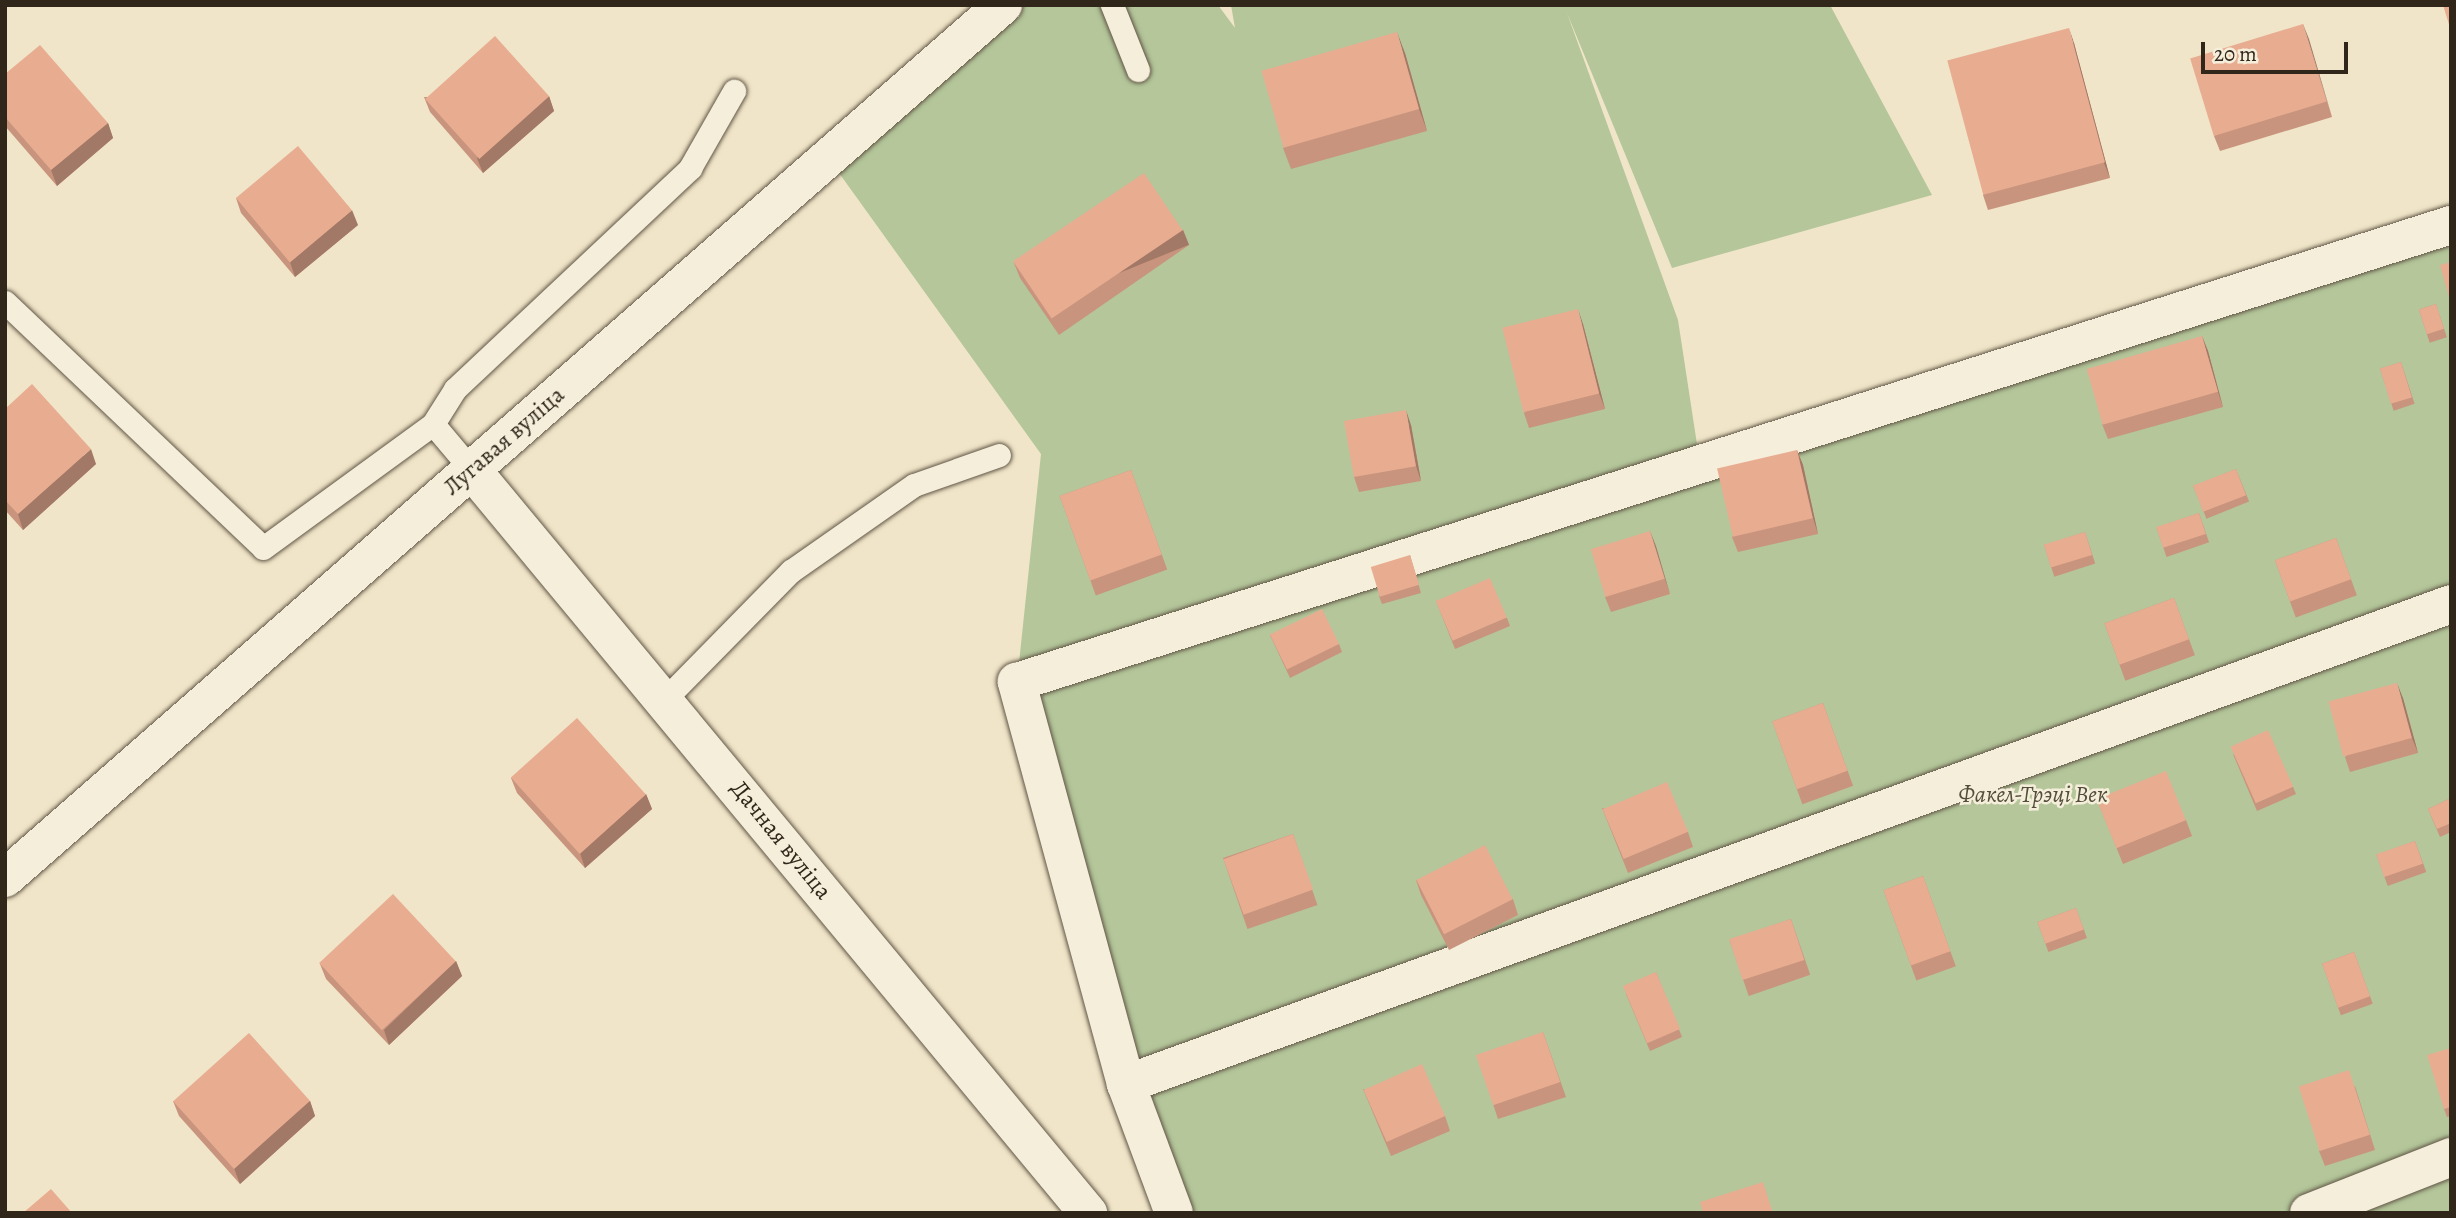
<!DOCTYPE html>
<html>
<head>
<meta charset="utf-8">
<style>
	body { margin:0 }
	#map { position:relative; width:2456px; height:1218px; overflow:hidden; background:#f0e5c8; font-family:Alegreya,serif }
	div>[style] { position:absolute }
	.green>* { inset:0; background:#b4c69a }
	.roads { filter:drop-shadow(0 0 2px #615646) drop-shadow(0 0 2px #615646) }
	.service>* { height:23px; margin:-11.5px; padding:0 11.5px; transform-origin:11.5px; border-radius:11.5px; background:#f5eedb }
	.minor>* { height:38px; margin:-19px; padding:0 19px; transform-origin:19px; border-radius:19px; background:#f5eedb }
	.tertiary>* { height:38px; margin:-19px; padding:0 19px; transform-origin:19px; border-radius:19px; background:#f5eedb }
	.wall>* { inset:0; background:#c8947d; transform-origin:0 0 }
	.shaded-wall>* { inset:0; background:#a27866; transform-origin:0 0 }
	.building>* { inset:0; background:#e8ac91; transform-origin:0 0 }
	span { translate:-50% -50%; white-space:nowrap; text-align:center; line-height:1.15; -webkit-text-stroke:5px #f5eedb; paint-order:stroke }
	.street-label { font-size:24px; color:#31261a }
	.park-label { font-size:24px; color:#524e3a; font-style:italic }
	.frame { position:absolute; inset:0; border:7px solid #31261a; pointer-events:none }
	.scale { position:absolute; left:2201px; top:42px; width:147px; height:32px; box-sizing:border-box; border:4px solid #31261a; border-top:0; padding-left:9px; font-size:21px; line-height:24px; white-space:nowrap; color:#31261a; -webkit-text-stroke:5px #f5eedb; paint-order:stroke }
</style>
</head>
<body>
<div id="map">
	<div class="green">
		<div style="clip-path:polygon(1003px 5px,1218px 5px,1235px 28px,1231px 5px,1830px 5px,1932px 195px,1672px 268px,1567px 13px,1678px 320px,1700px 464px,2451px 225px,2451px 1213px,1174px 1213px,1017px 682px,1041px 454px,829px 159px)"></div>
	</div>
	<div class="roads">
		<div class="service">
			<div style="left:1112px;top:5px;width:70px;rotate:68.2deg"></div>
			<div style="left:5px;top:302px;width:356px;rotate:43.6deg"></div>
			<div style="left:263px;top:548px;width:210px;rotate:-36.1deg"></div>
			<div style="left:433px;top:424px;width:41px;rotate:-57.8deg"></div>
			<div style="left:455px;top:389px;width:323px;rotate:-43.2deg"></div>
			<div style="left:690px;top:168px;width:89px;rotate:-60.3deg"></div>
			<div style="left:433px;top:424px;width:59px;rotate:49.8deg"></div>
			<div style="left:665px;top:699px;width:180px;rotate:-45.5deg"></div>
			<div style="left:791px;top:571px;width:150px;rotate:-35deg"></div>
			<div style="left:914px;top:485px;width:90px;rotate:-19.4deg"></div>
		</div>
		<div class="minor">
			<div style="left:471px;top:469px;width:967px;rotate:50.33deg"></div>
			<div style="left:1126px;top:1084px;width:1409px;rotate:-19.91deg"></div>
			<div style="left:1174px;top:1213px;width:138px;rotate:-110.4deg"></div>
			<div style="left:1126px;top:1084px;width:417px;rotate:-105.2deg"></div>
			<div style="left:1017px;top:682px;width:1505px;rotate:-17.68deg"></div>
			<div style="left:2309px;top:1213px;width:153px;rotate:-21.5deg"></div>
		</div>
		<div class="tertiary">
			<div style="left:5px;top:878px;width:1326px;rotate:-41.18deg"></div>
		</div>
	</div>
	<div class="wall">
		<div style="clip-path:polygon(2303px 24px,2332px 117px,2220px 151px,2214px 136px)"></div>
		<div style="clip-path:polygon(2074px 43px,2110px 178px,1988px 210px,1983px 195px)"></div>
		<div style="clip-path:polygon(1405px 53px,1427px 131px,1291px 169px,1283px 148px)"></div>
		<div style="clip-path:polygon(5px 74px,108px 123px,113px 138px,57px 186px,5px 126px)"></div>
		<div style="clip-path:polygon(549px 96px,554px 111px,483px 173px,430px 112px,424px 97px)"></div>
		<div style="clip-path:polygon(236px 198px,358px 225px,295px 277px,241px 213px)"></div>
		<div style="clip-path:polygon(1183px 230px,1189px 245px,1059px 335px,1020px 278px,1014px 263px)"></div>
		<div style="left:2436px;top:304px;width:35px;height:18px;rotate:72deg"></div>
		<div style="clip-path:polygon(1583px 324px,1605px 409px,1529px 428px,1524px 413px)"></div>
		<div style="clip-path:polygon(2202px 336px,2208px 351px,2223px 407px,2108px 439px,2102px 424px)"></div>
		<div style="left:2401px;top:362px;width:44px;height:22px;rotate:72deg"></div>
		<div style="clip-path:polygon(5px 409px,96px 464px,23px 530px,5px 510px)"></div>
		<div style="clip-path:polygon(1411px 425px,1421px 481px,1359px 492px,1354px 477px)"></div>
		<div style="clip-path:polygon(1797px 450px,1803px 465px,1818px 534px,1738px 552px,1732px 537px)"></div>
		<div style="left:2236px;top:469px;width:35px;height:46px;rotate:68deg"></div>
		<div style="left:1131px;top:470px;width:106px;height:76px;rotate:70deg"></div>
		<div style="left:2199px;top:513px;width:31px;height:45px;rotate:71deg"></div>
		<div style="clip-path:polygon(1650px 531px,1670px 594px,1611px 612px,1605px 597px)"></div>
		<div style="left:2085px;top:532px;width:33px;height:43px;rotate:72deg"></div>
		<div style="left:2336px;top:538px;width:61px;height:65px;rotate:70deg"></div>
		<div style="clip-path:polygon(1410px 555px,1421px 593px,1382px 604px,1379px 596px)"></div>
		<div style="left:2174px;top:598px;width:61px;height:74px;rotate:70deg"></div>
		<div style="clip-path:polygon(1436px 601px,1507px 618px,1510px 626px,1455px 649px)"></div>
		<div style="clip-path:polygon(1270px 635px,1339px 644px,1342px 652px,1290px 678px)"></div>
		<div style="clip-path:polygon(2403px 698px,2418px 753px,2350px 772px,2345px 757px)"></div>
		<div style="left:1823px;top:703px;width:88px;height:54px;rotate:70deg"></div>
		<div style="clip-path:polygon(2233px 754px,2293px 787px,2296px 794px,2257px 811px)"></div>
		<div style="clip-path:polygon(511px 778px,646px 794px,652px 809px,585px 868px,517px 793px)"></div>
		<div style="clip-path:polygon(2451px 798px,2451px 832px,2440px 837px,2428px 809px)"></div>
		<div style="clip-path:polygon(2097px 800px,2186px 820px,2192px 836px,2123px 864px)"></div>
		<div style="clip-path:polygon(1602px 808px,1688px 832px,1693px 847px,1628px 873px)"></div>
		<div style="left:1293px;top:834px;width:75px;height:74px;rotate:71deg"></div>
		<div style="left:2415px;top:841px;width:33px;height:41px;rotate:70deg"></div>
		<div style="left:1923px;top:876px;width:96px;height:42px;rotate:70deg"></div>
		<div style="clip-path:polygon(1416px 880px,1513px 899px,1518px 915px,1449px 950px,1421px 895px)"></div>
		<div style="left:2076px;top:908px;width:32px;height:41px;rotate:70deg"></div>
		<div style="left:1791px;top:919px;width:59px;height:65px;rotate:71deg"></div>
		<div style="left:2354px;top:952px;width:55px;height:34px;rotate:70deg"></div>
		<div style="clip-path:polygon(456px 961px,462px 976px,389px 1045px,326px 979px,320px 964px)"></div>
		<div style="clip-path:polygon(1656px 972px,1682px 1037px,1650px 1051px,1626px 994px)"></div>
		<div style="clip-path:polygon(1543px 1032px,1566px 1097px,1498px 1119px,1493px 1104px)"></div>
		<div style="clip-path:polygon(2451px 1048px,2451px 1116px,2447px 1117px,2444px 1109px)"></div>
		<div style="clip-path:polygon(2355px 1086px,2375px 1150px,2325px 1166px,2319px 1151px)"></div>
		<div style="clip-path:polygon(1363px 1089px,1445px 1116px,1450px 1131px,1391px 1156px)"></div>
		<div style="clip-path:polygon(173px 1101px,310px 1101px,315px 1116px,240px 1184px,179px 1116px)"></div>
	</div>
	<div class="shaded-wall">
		<div style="clip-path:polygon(2303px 24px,2309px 39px,2332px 117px,2327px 101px)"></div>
		<div style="clip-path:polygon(2069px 28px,2074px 43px,2110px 178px,2104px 163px)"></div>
		<div style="clip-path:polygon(1397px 32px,1405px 53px,1427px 131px,1419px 109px)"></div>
		<div style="clip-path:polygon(549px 96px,554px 111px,483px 173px,477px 158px)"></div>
		<div style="clip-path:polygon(108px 123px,113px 138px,57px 186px,51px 170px)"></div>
		<div style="clip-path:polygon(352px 210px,358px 225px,295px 277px,290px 262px)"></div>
		<div style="left:1183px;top:230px;width:16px;height:158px;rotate:68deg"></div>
		<div style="clip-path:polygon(1578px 309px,1583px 324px,1605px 409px,1599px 393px)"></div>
		<div style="clip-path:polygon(2202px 336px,2208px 351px,2223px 407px,2218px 392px)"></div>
		<div style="clip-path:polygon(1406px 410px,1411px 425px,1421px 481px,1416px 466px)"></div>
		<div style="clip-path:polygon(91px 449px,96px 464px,23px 530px,18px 514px)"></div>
		<div style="clip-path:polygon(1797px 450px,1803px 465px,1818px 534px,1813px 518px)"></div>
		<div style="clip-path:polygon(1650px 531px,1656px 546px,1670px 594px,1665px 579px)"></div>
		<div style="clip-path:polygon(2397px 683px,2403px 698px,2418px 753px,2412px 738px)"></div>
		<div style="clip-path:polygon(646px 794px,652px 809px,585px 868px,580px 853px)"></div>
		<div style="clip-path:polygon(456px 961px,462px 976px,389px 1045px,384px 1030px)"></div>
		<div style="clip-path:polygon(310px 1101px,315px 1116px,240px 1184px,234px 1168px)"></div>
	</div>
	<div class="building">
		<div style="clip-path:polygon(2443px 5px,2451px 5px,2451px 31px)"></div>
		<div style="left:2303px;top:24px;width:81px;height:118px;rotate:73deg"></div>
		<div style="left:2069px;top:28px;width:139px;height:126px;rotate:75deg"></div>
		<div style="left:1397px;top:32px;width:80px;height:141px;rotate:74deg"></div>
		<div style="left:495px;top:36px;width:81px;height:94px;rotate:48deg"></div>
		<div style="clip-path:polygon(40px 45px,108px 123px,51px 170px,5px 117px,5px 74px)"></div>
		<div style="left:298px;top:146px;width:84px;height:81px;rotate:50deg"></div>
		<div style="left:1144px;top:173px;width:69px;height:158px;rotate:56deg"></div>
		<div style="clip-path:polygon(2451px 262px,2451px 304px,2440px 265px)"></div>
		<div style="left:2436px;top:304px;width:26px;height:18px;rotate:72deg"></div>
		<div style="left:1578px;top:309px;width:87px;height:78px;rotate:76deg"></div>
		<div style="left:2202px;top:336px;width:58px;height:120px;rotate:74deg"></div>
		<div style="left:2401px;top:362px;width:37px;height:22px;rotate:73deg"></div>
		<div style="clip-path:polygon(32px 384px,91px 449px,18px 514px,5px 500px,5px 409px)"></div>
		<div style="left:1406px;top:410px;width:57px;height:63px;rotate:80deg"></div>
		<div style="left:1797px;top:450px;width:70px;height:82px;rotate:77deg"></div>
		<div style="left:2236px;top:469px;width:28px;height:46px;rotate:69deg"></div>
		<div style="left:1131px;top:470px;width:90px;height:76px;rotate:70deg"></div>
		<div style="left:2199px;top:513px;width:22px;height:45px;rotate:72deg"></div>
		<div style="left:1650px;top:531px;width:50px;height:62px;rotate:73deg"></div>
		<div style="left:2085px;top:532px;width:24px;height:43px;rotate:73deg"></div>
		<div style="left:2336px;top:538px;width:44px;height:65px;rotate:70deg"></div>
		<div style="left:1410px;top:555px;width:31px;height:41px;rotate:73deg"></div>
		<div style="left:1490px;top:578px;width:43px;height:59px;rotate:67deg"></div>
		<div style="left:2174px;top:598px;width:44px;height:74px;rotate:70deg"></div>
		<div style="left:1322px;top:609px;width:39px;height:58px;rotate:64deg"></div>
		<div style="left:2397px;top:683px;width:57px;height:71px;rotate:75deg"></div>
		<div style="left:1823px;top:703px;width:72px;height:54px;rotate:70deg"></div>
		<div style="left:577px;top:718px;width:103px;height:89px;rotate:48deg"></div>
		<div style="left:2268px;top:730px;width:62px;height:41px;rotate:66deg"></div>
		<div style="left:2166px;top:771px;width:53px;height:75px;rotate:68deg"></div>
		<div style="left:1667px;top:782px;width:54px;height:70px;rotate:67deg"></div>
		<div style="clip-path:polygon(2451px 798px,2451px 823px,2437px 829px,2428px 809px)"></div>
		<div style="left:1293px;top:834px;width:59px;height:74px;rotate:70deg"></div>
		<div style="left:2415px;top:841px;width:24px;height:41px;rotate:71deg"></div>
		<div style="left:1485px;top:845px;width:61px;height:77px;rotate:63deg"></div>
		<div style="left:1923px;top:876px;width:80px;height:42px;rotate:70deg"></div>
		<div style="left:393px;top:894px;width:92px;height:101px;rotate:47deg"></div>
		<div style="left:2076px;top:908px;width:23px;height:41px;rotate:70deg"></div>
		<div style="left:1791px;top:919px;width:43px;height:65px;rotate:72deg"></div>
		<div style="left:2354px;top:952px;width:47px;height:34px;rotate:70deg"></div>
		<div style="left:1656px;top:972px;width:62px;height:36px;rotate:67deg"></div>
		<div style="left:1543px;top:1032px;width:53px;height:71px;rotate:71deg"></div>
		<div style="left:249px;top:1033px;width:91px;height:102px;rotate:48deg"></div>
		<div style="clip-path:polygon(2451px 1048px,2451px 1107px,2444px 1109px,2427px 1055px)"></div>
		<div style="left:1422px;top:1064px;width:57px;height:64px;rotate:66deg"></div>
		<div style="left:2349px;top:1070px;width:68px;height:53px;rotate:72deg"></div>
		<div style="clip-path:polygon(1763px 1182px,1773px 1213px,1703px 1213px,1700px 1202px)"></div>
		<div style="clip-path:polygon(51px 1189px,72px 1213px,23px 1213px)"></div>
	</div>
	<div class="street-label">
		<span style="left:504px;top:441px;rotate:-41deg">Лугавая вуліца</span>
		<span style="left:781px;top:840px;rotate:51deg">Дачная вуліца</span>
	</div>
	<div class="park-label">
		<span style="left:2033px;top:795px">Факел-Трэці Век</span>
	</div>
	<div class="frame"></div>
	<div class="scale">20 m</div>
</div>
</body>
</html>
